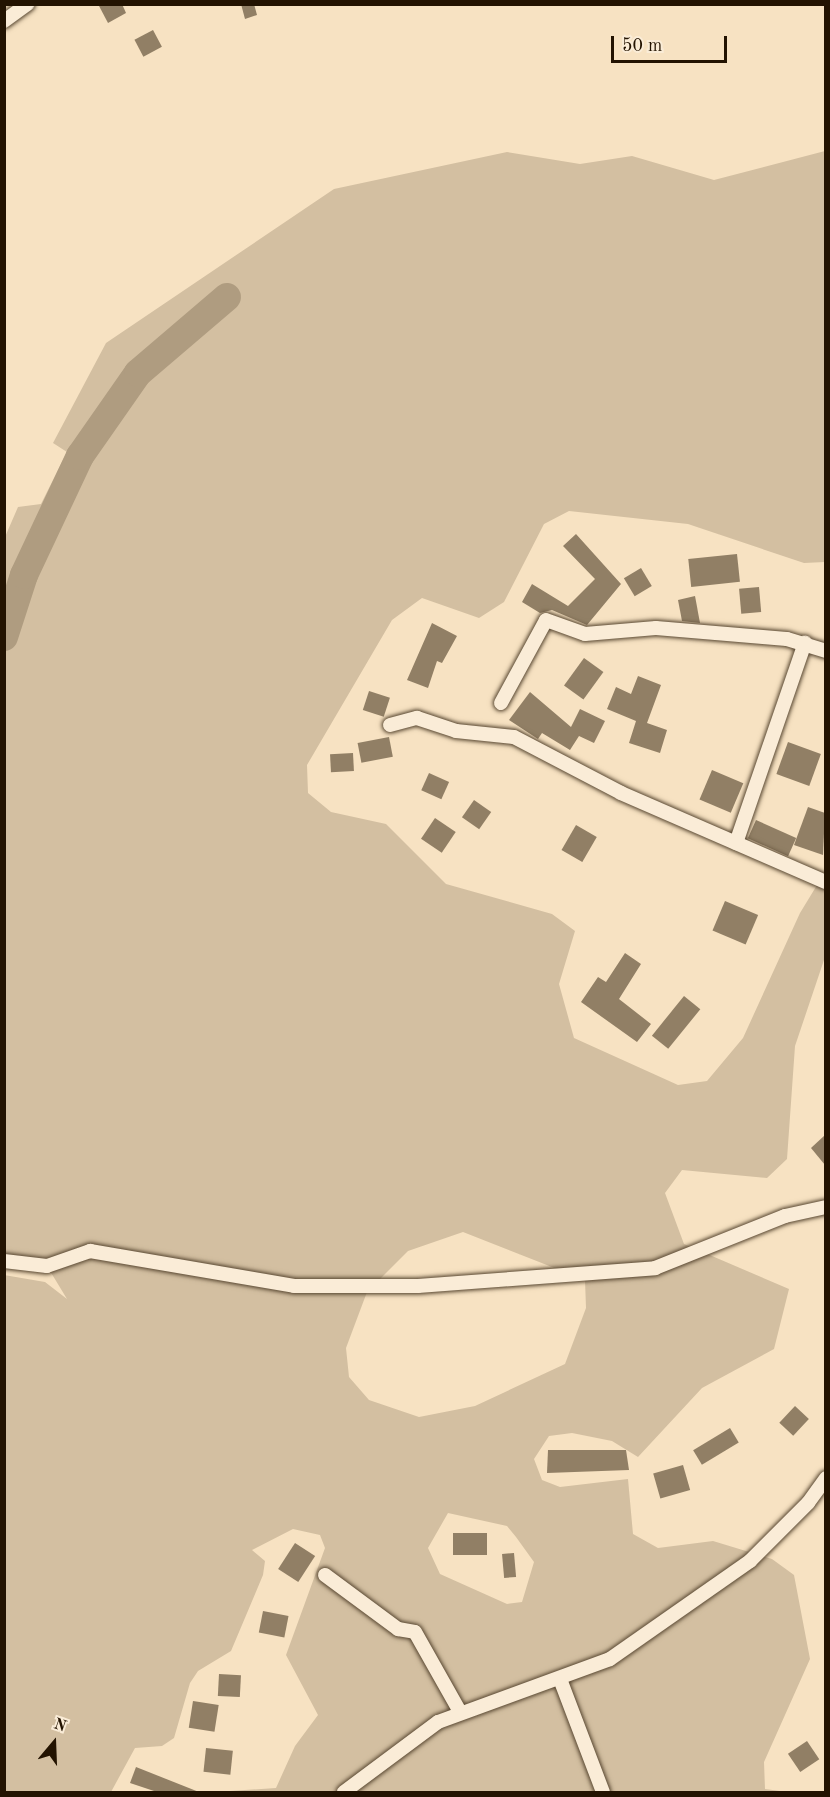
<!DOCTYPE html>
<html>
<head>
<meta charset="utf-8">
<style>
	body { margin:0 }
	#map { position:relative; width:830px; height:1797px; overflow:hidden; background:#f7e2c2; font-family:"Old Standard TT",serif }
	div>[style] { position:absolute }
	.green>* { inset:0; background:#d3bfa1 }
	.river>* { height:28px; margin:-14px; padding:0 14px; transform-origin:14px; border-radius:14px; background:#af9c80 }
	.building>* { inset:0; background:#917f65; transform-origin:0 0 }
	.roads { filter:drop-shadow(0 0 2px #584731) drop-shadow(0 0 2px #584731) }
	.minor>* { height:14px; margin:-7px; padding:0 7px; transform-origin:7px; border-radius:7px; background:#faecd7 }
	span { translate:-50% -50%; white-space:nowrap; text-align:center; line-height:1.15; -webkit-text-stroke:4.5px #faecd7; paint-order:stroke }
	.frame { position:absolute; inset:0; border:6px solid #231301; pointer-events:none }
	.north { position:absolute; left:24px; top:1713px; width:60px; height:60px; -webkit-text-stroke:4px #faecd7; paint-order:stroke; rotate:19deg; font-size:16px; font-weight:700; line-height:24px; text-align:center; color:#231301 }
	.north::after { content:''; display:block; margin:auto; width:21px; height:27px; background:#231301; clip-path:polygon(50% 0,100% 100%,50% 72%,0 100%) }
	.scale { position:absolute; left:611px; top:36px; width:116px; height:27px; box-sizing:border-box; border:3px solid #231301; border-top:0; padding-left:8px; font-size:18px; line-height:21px; white-space:nowrap; color:#231301; -webkit-text-stroke:4px #faecd7; paint-order:stroke }
</style>
</head>
<body>
<div id="map">
	<div class="green">
		<div style="clip-path:polygon(evenodd,825px 151px,825px 562px,804px 563px,688px 524px,569px 511px,544px 524px,504px 602px,479px 618px,422px 598px,392px 620px,307px 765px,308px 793px,331px 812px,386px 824px,446px 884px,552px 914px,575px 931px,559px 984px,574px 1038px,678px 1085px,707px 1081px,743px 1038px,800px 913px,825px 872px,825px 957px,795px 1046px,787px 1159px,767px 1178px,682px 1170px,665px 1193px,684px 1244px,789px 1289px,774px 1349px,702px 1388px,638px 1457px,612px 1441px,572px 1433px,549px 1436px,534px 1459px,542px 1480px,560px 1487px,628px 1479px,633px 1534px,658px 1548px,713px 1541px,772px 1559px,794px 1575px,810px 1659px,764px 1762px,765px 1789px,788px 1792px,215px 1792px,276px 1788px,295px 1746px,318px 1715px,286px 1655px,325px 1548px,320px 1535px,293px 1529px,252px 1550px,265px 1561px,263px 1575px,231px 1651px,198px 1671px,190px 1683px,174px 1738px,162px 1746px,135px 1748px,111px 1792px,5px 1792px,4px 1275px,45px 1282px,67px 1299px,47px 1266px,5px 1256px,5px 537px,18px 507px,41px 504px,67px 452px,53px 443px,106px 343px,334px 189px,507px 152px,580px 164px,632px 156px,714px 180px,825px 151px,463px 1232px,585px 1280px,586px 1308px,565px 1364px,475px 1406px,419px 1417px,369px 1400px,349px 1377px,346px 1348px,367px 1292px,408px 1251px,463px 1232px,825px 151px,448px 1513px,507px 1526px,516px 1537px,534px 1562px,522px 1602px,507px 1604px,440px 1574px,428px 1548px,448px 1513px)"></div>
	</div>
	<div class="river">
		<div style="left:4px;top:637px;width:65px;rotate:-72.1deg"></div>
		<div style="left:24px;top:575px;width:132px;rotate:-64.8deg"></div>
		<div style="left:80px;top:456px;width:101px;rotate:-55.1deg"></div>
		<div style="left:138px;top:373px;width:117px;rotate:-40.5deg"></div>
	</div>
	<div class="building">
		<div style="clip-path:polygon(98px 4px,122px 4px,126px 13px,108px 23px)"></div>
		<div style="clip-path:polygon(241px 4px,254px 4px,257px 15px,245px 19px)"></div>
		<div style="left:153px;top:30px;width:19px;height:21px;rotate:62deg"></div>
		<div style="clip-path:polygon(576px 534px,621px 584px,587px 625px,552px 610px,540px 613px,522px 602px,532px 584px,568px 606px,595px 579px,563px 546px)"></div>
		<div style="left:737px;top:554px;width:28px;height:49px;rotate:84deg"></div>
		<div style="left:641px;top:568px;width:21px;height:20px;rotate:59deg"></div>
		<div style="left:759px;top:587px;width:25px;height:20px;rotate:85deg"></div>
		<div style="clip-path:polygon(695px 596px,700px 623px,682px 621px,678px 600px)"></div>
		<div style="clip-path:polygon(432px 623px,457px 636px,442px 663px,437px 661px,428px 688px,407px 680px)"></div>
		<div style="left:584px;top:658px;width:24px;height:34px;rotate:36deg"></div>
		<div style="clip-path:polygon(638px 676px,661px 685px,647px 723px,667px 730px,660px 753px,629px 743px,636px 721px,607px 709px,616px 687px,631px 694px)"></div>
		<div style="left:369px;top:691px;width:22px;height:20px;rotate:18deg"></div>
		<div style="clip-path:polygon(530px 692px,571px 727px,580px 709px,605px 721px,594px 743px,579px 736px,570px 750px,542px 733px,538px 739px,509px 720px)"></div>
		<div style="left:389px;top:737px;width:20px;height:32px;rotate:79deg"></div>
		<div style="left:788px;top:742px;width:35px;height:34px;rotate:20deg"></div>
		<div style="left:353px;top:753px;width:18px;height:23px;rotate:87deg"></div>
		<div style="left:712px;top:770px;width:34px;height:32px;rotate:23deg"></div>
		<div style="left:429px;top:773px;width:22px;height:19px;rotate:24deg"></div>
		<div style="left:474px;top:800px;width:21px;height:21px;rotate:35deg"></div>
		<div style="clip-path:polygon(808px 807px,825px 813px,823px 855px,794px 845px)"></div>
		<div style="left:435px;top:818px;width:25px;height:25px;rotate:34deg"></div>
		<div style="left:756px;top:820px;width:44px;height:20px;rotate:24deg"></div>
		<div style="left:576px;top:825px;width:24px;height:29px;rotate:30deg"></div>
		<div style="left:725px;top:901px;width:36px;height:32px;rotate:23deg"></div>
		<div style="clip-path:polygon(625px 953px,641px 964px,619px 999px,651px 1024px,637px 1042px,581px 1002px,598px 977px,606px 982px)"></div>
		<div style="left:684px;top:996px;width:21px;height:51px;rotate:39deg"></div>
		<div style="clip-path:polygon(825px 1135px,825px 1165px,811px 1148px)"></div>
		<div style="left:795px;top:1406px;width:19px;height:23px;rotate:43deg"></div>
		<div style="left:730px;top:1428px;width:17px;height:43px;rotate:59deg"></div>
		<div style="clip-path:polygon(548px 1450px,626px 1450px,629px 1470px,547px 1473px)"></div>
		<div style="left:683px;top:1465px;width:26px;height:31px;rotate:74deg"></div>
		<div style="left:453px;top:1533px;width:34px;height:22px"></div>
		<div style="left:295px;top:1543px;width:24px;height:31px;rotate:33deg"></div>
		<div style="left:514px;top:1553px;width:24px;height:12px;rotate:85deg"></div>
		<div style="left:263px;top:1611px;width:26px;height:22px;rotate:11deg"></div>
		<div style="left:219px;top:1674px;width:22px;height:22px;rotate:3deg"></div>
		<div style="left:193px;top:1701px;width:26px;height:27px;rotate:9deg"></div>
		<div style="left:807px;top:1741px;width:22px;height:23px;rotate:56deg"></div>
		<div style="left:206px;top:1748px;width:27px;height:24px;rotate:6deg"></div>
		<div style="clip-path:polygon(136px 1767px,199px 1792px,157px 1792px,130px 1783px)"></div>
	</div>
	<div class="roads">
		<div class="minor">
			<div style="left:4px;top:21px;width:29px;rotate:-36deg"></div>
			<div style="left:501px;top:703px;width:94px;rotate:-61.5deg"></div>
			<div style="left:546px;top:620px;width:41px;rotate:19.7deg"></div>
			<div style="left:585px;top:634px;width:71px;rotate:-4.8deg"></div>
			<div style="left:656px;top:628px;width:131px;rotate:4.8deg"></div>
			<div style="left:787px;top:639px;width:41px;rotate:17.1deg"></div>
			<div style="left:390px;top:725px;width:28px;rotate:-15deg"></div>
			<div style="left:417px;top:718px;width:41px;rotate:18.4deg"></div>
			<div style="left:456px;top:731px;width:58px;rotate:5.9deg"></div>
			<div style="left:514px;top:737px;width:121px;rotate:27.6deg"></div>
			<div style="left:621px;top:793px;width:223px;rotate:23.5deg"></div>
			<div style="left:736px;top:843px;width:212px;rotate:-71deg"></div>
			<div style="left:4px;top:1261px;width:43px;rotate:6.6deg"></div>
			<div style="left:47px;top:1266px;width:46px;rotate:-19.2deg"></div>
			<div style="left:90px;top:1251px;width:207px;rotate:9.7deg"></div>
			<div style="left:294px;top:1286px;width:124px"></div>
			<div style="left:418px;top:1286px;width:238px;rotate:-4.3deg"></div>
			<div style="left:655px;top:1268px;width:140px;rotate:-21.8deg"></div>
			<div style="left:785px;top:1216px;width:42px;rotate:-12.4deg"></div>
			<div style="left:325px;top:1575px;width:91px;rotate:36.5deg"></div>
			<div style="left:398px;top:1629px;width:17px;rotate:10deg"></div>
			<div style="left:415px;top:1632px;width:92px;rotate:60.6deg"></div>
			<div style="left:560px;top:1679px;width:121px;rotate:69.2deg"></div>
			<div style="left:344px;top:1792px;width:117px;rotate:-36.7deg"></div>
			<div style="left:438px;top:1722px;width:183px;rotate:-20.1deg"></div>
			<div style="left:610px;top:1659px;width:171px;rotate:-35deg"></div>
			<div style="left:750px;top:1561px;width:82px;rotate:-45deg"></div>
			<div style="left:808px;top:1503px;width:31px;rotate:-54deg"></div>
		</div>
	</div>
	<div class="frame"></div>
	<div class="north">N</div>
	<div class="scale">50 m</div>
</div>
</body>
</html>
